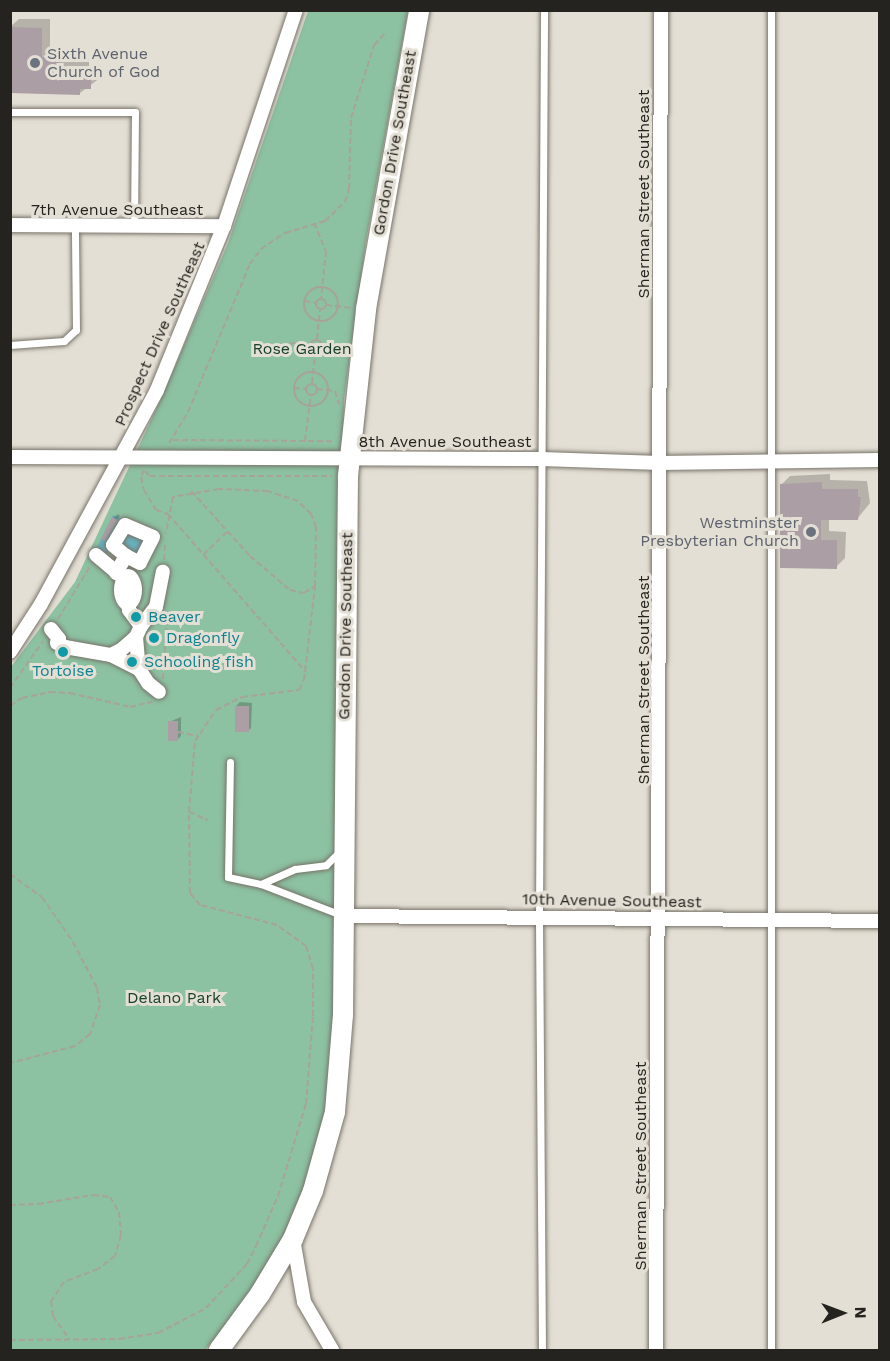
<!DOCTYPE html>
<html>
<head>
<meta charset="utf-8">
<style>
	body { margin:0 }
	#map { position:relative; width:890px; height:1361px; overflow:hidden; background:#e4dfd4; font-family:"Work Sans",sans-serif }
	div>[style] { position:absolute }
	.green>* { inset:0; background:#8cc1a1 }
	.water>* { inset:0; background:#67b1be }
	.shadow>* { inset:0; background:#0003 }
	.building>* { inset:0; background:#ab9fa5; transform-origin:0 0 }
	.path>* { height:2px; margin-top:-1px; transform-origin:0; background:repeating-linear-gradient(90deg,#a7a39a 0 6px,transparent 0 9px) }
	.path>.ring { margin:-1px; padding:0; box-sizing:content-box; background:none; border:2px solid #a7a39a; border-radius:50% }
	.roads { filter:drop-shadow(0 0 2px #78746a) drop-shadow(0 0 2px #78746a) }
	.lane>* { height:7px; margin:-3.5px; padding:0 3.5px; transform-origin:3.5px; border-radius:3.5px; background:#fff }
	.street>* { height:14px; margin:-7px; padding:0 7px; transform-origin:7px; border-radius:7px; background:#fff }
	.street>.ring { margin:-7px; padding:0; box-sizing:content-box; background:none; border:14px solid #fff; border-radius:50% }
	.secondary>* { height:20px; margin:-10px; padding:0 10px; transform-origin:10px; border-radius:10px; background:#fff }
	.dots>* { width:16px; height:16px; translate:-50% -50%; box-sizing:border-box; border:3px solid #e4dfd4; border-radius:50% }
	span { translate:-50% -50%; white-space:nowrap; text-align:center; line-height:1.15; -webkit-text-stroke:6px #e4dfd4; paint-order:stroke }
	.worship-label { font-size:16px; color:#5b616d }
	.left { translate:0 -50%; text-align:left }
	.right { translate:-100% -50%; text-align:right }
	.street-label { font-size:16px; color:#25231f }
	.park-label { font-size:16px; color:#15412a }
	.culture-label { font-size:16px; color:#0d838f }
	.frame { position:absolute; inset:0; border:12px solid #25231f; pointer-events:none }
	.north { position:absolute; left:812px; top:1283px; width:60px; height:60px; -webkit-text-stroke:4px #e4dfd4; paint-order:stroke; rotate:89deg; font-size:16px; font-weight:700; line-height:24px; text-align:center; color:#25231f }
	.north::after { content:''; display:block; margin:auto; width:21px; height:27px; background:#25231f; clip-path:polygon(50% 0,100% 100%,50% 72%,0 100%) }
</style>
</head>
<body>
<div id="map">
	<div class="green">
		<div style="clip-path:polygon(308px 11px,408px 11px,366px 241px,344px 399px,335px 771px,337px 1000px,326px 1126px,312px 1176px,280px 1248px,248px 1301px,205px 1350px,11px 1350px,10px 668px,75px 582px,160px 401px,228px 243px)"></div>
	</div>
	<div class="water">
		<div style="clip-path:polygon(113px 515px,161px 536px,144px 565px,112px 550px,108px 554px,97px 547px)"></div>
	</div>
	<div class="shadow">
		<div style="clip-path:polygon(19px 19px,50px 19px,50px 49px,69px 49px,69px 59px,89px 59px,89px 67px,100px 66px,100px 78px,80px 93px,10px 91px,10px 27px)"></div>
		<div style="clip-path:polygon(830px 474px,830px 480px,867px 481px,870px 503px,857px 519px,829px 518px,829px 531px,846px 532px,845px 558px,836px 567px,781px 485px,790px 476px)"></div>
		<div style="clip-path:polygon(118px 514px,120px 516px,105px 540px,113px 518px)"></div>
		<div style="clip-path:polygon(240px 702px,252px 703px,251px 728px,247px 732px,236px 706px)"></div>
		<div style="clip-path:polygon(181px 717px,181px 736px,177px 740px,169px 722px)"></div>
	</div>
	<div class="building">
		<div style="clip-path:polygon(10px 27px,42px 28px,42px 57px,60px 57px,60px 68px,81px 68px,80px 75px,91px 75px,91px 89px,80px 89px,80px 95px,10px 93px)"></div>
		<div style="clip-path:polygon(822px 482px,822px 489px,858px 489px,858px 497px,861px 497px,858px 520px,821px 520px,821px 540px,837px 540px,837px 569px,780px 568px,780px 484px)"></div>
		<div style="clip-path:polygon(112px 517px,118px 520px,105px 541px,101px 539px)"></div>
		<div style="left:235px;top:706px;width:14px;height:26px"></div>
		<div style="left:168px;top:721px;width:10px;height:20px"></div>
	</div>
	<div class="path">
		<div style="left:314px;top:223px;width:30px;rotate:67deg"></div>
		<div style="left:326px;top:251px;width:48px;rotate:95.9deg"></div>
		<div class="ring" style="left:304px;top:287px;width:32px;height:32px"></div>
		<div class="ring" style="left:316px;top:299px;width:8px;height:8px"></div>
		<div style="left:304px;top:301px;width:12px;rotate:9deg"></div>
		<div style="left:326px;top:305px;width:25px;rotate:7deg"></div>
		<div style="left:317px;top:339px;width:29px;rotate:-84deg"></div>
		<div class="ring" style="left:310px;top:340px;width:10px;height:10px"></div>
		<div style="left:290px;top:343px;width:20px;rotate:6deg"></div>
		<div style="left:322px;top:348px;width:10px;rotate:6deg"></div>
		<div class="ring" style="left:294px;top:372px;width:32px;height:32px"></div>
		<div style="left:312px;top:383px;width:30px;rotate:-84deg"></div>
		<div class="ring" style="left:305.5px;top:383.5px;width:9px;height:9px"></div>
		<div style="left:294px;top:388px;width:12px;rotate:5deg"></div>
		<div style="left:317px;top:389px;width:18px;rotate:6deg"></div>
		<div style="left:335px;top:391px;width:14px;rotate:73deg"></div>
		<div style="left:173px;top:440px;width:162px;rotate:0.4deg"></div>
		<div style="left:305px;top:441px;width:46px;rotate:-82.6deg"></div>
		<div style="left:169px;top:443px;width:36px;rotate:-58deg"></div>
		<div style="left:188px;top:412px;width:160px;rotate:-67.3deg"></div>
		<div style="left:250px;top:264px;width:19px;rotate:-54deg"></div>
		<div style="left:261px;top:249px;width:29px;rotate:-34deg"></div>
		<div style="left:285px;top:233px;width:42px;rotate:-16.7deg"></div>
		<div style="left:325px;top:221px;width:28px;rotate:-44deg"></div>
		<div style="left:345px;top:202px;width:14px;rotate:-73deg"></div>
		<div style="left:349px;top:189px;width:71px;rotate:-88.4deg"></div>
		<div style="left:351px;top:118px;width:77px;rotate:-72.5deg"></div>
		<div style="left:374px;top:45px;width:18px;rotate:-47deg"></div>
		<div style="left:144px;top:470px;width:8px;rotate:113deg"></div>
		<div style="left:141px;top:477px;width:13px;rotate:77deg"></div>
		<div style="left:144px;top:490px;width:23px;rotate:59deg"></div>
		<div style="left:156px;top:510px;width:13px;rotate:18deg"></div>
		<div style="left:168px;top:514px;width:210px;rotate:48.9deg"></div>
		<div style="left:145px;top:471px;width:7px;rotate:45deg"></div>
		<div style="left:150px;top:476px;width:182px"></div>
		<div style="left:191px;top:491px;width:88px;rotate:47.8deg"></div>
		<div style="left:250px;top:556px;width:52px;rotate:40.4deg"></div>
		<div style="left:290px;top:590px;width:14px;rotate:12deg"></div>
		<div style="left:304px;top:593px;width:13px;rotate:-32deg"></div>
		<div style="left:203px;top:555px;width:33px;rotate:-44deg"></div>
		<div style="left:164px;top:560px;width:16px;rotate:-86deg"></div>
		<div style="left:58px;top:619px;width:60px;rotate:-58.7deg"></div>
		<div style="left:163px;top:679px;width:63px;rotate:-86.4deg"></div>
		<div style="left:10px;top:688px;width:57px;rotate:-54.9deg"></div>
		<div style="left:10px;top:706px;width:14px;rotate:-34deg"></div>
		<div style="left:22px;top:698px;width:29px;rotate:-12deg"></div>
		<div style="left:50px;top:692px;width:20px;rotate:3deg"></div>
		<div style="left:70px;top:693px;width:62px;rotate:13.1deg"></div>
		<div style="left:130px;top:707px;width:23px;rotate:-13deg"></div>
		<div style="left:178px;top:732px;width:20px;rotate:11deg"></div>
		<div style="left:189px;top:812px;width:21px;rotate:23deg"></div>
		<div style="left:10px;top:874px;width:39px;rotate:36deg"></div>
		<div style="left:42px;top:897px;width:55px;rotate:55.4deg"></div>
		<div style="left:73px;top:942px;width:52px;rotate:62.4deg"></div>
		<div style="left:97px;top:988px;width:17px;rotate:80deg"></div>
		<div style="left:100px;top:1005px;width:31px;rotate:109deg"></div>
		<div style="left:90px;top:1034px;width:19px;rotate:141deg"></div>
		<div style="left:75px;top:1046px;width:67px;rotate:165.3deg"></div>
		<div style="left:10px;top:1205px;width:28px;rotate:-2deg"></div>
		<div style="left:38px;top:1204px;width:56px;rotate:-9.3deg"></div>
		<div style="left:93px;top:1195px;width:17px;rotate:7deg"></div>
		<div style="left:110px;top:1197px;width:17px;rotate:59deg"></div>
		<div style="left:119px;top:1212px;width:23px;rotate:85deg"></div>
		<div style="left:121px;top:1235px;width:22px;rotate:106deg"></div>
		<div style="left:115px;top:1256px;width:21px;rotate:143deg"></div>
		<div style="left:98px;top:1269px;width:36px;rotate:159deg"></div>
		<div style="left:64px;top:1282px;width:23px;rotate:124deg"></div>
		<div style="left:51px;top:1301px;width:15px;rotate:82deg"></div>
		<div style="left:53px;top:1316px;width:28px;rotate:55deg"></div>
		<div style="left:10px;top:1340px;width:109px;rotate:-0.5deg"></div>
		<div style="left:119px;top:1339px;width:39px;rotate:-9deg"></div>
		<div style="left:158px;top:1333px;width:54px;rotate:-27.5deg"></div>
		<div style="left:206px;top:1308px;width:60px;rotate:-47deg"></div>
		<div style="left:247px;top:1264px;width:20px;rotate:-63deg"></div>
		<div style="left:256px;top:1246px;width:55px;rotate:-66.3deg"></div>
		<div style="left:278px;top:1196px;width:96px;rotate:-73.1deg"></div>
		<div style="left:306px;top:1104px;width:88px;rotate:-85.5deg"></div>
		<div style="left:313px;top:1016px;width:47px;rotate:-90deg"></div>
		<div style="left:313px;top:969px;width:24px;rotate:-107deg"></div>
		<div style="left:306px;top:946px;width:36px;rotate:-144deg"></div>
		<div style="left:277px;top:925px;width:80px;rotate:-165.4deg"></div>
		<div style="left:200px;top:905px;width:16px;rotate:-130deg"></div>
		<div style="left:190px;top:893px;width:81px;rotate:-90.7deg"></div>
		<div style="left:189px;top:812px;width:71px;rotate:-85.2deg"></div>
		<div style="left:195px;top:741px;width:37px;rotate:-56deg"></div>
		<div style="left:216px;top:710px;width:29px;rotate:-27deg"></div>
		<div style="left:242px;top:697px;width:57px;rotate:-7deg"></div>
		<div style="left:299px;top:690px;width:11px;rotate:-63deg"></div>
		<div style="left:304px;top:680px;width:95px;rotate:-83.3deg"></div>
		<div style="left:315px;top:586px;width:59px;rotate:-89deg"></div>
		<div style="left:316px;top:527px;width:14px;rotate:-111deg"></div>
		<div style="left:311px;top:514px;width:18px;rotate:-135deg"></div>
		<div style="left:298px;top:501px;width:32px;rotate:-162deg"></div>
		<div style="left:268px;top:491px;width:49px;rotate:-177.7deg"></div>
		<div style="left:219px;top:489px;width:47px;rotate:170.1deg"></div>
		<div style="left:173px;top:497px;width:37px;rotate:101deg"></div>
	</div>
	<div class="roads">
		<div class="lane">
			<div style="left:10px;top:112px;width:125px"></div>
			<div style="left:135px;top:112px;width:114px;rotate:90.5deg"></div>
			<div style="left:10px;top:345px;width:54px;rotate:-4.2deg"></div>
			<div style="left:64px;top:341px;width:16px;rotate:-43deg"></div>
			<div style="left:76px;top:330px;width:104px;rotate:-90.6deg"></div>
			<div style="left:230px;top:762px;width:115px;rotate:91deg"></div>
			<div style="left:228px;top:877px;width:34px;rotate:12deg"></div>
			<div style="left:261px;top:884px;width:86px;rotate:21.2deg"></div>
			<div style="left:261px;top:884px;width:37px;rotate:-24deg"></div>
			<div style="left:295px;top:869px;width:31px;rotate:-7deg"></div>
			<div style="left:326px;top:865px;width:20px;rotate:-45deg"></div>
			<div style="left:542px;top:1350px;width:433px;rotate:-90.4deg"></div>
			<div style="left:539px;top:917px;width:907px;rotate:-89.68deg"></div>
			<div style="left:771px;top:1350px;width:1340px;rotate:-90deg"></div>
		</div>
		<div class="street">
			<div style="left:10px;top:225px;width:214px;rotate:0.3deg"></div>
			<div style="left:10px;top:457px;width:531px;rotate:0.22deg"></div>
			<div style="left:541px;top:459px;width:119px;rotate:1.9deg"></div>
			<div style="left:660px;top:463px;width:220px;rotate:-0.8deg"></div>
			<div style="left:96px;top:555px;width:34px;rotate:40deg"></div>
			<div style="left:116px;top:573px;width:20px;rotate:-60deg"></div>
			<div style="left:126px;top:556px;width:17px;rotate:-140deg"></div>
			<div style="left:113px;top:545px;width:23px;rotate:-59deg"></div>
			<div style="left:125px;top:525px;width:30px;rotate:23deg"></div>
			<div style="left:153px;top:537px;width:29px;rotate:117deg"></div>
			<div style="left:140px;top:563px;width:16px;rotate:-153deg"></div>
			<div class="ring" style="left:120.5px;top:575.5px;width:-3px;height:-3px"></div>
			<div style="left:141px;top:626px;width:24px;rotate:-52deg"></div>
			<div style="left:156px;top:607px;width:36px;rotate:-79deg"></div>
			<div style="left:51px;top:629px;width:13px;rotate:51deg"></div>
			<div style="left:59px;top:639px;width:4px;rotate:117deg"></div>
			<div style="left:57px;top:643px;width:9px;rotate:27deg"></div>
			<div style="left:65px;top:647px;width:47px;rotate:9.9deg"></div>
			<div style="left:111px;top:655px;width:11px;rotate:-27deg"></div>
			<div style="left:121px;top:650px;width:20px;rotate:-41deg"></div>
			<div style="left:136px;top:637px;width:12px;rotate:-66deg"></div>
			<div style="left:141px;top:626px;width:20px;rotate:-127deg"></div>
			<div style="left:129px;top:610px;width:23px;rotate:-97deg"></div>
			<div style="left:136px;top:637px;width:32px;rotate:85deg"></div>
			<div style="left:10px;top:652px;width:57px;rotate:-57.1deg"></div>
			<div style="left:41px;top:604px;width:243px;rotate:-61.5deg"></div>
			<div style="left:157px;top:390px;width:177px;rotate:-67.8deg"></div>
			<div style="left:224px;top:226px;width:228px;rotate:-71.6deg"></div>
			<div style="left:111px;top:655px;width:31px;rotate:27deg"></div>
			<div style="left:139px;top:669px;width:17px;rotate:57deg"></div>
			<div style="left:148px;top:683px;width:14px;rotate:39deg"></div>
			<div style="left:344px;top:916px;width:536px;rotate:0.53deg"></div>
			<div style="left:293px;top:1239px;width:64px;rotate:80.1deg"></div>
			<div style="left:304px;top:1302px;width:56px;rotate:59.7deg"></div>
			<div style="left:656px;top:1350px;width:1340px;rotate:-89.79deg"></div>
		</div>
		<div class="secondary">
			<div style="left:219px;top:1350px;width:69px;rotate:-53.8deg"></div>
			<div style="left:260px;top:1294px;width:64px;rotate:-59deg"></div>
			<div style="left:293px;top:1239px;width:52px;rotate:-67.4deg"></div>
			<div style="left:313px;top:1191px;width:82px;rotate:-74.4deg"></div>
			<div style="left:335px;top:1112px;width:97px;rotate:-85.3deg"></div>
			<div style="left:343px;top:1015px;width:539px;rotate:-89.47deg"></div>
			<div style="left:348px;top:476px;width:168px;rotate:-83.8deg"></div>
			<div style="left:366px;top:309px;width:304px;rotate:-79.9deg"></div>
		</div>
	</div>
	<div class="dots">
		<div style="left:35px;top:63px;background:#6b7280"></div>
		<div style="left:811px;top:532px;background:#6b7280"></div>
		<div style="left:136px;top:617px;background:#0f9aa8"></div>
		<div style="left:154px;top:638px;background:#0f9aa8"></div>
		<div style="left:63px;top:652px;background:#0f9aa8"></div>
		<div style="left:132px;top:662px;background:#0f9aa8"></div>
	</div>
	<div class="worship-label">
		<span class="left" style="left:47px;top:63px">Sixth Avenue<br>Church of God</span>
		<span class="right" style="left:799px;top:532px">Westminster<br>Presbyterian Church</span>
	</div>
	<div class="street-label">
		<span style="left:395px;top:143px;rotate:-80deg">Gordon Drive Southeast</span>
		<span style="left:644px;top:194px;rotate:-90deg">Sherman Street Southeast</span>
		<span style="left:117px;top:210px">7th Avenue Southeast</span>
		<span style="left:160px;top:334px;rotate:-66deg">Prospect Drive Southeast</span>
		<span style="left:445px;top:442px">8th Avenue Southeast</span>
		<span style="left:346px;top:626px;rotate:-89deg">Gordon Drive Southeast</span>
		<span style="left:644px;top:680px;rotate:-90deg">Sherman Street Southeast</span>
		<span style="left:612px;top:901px;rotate:1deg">10th Avenue Southeast</span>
		<span style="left:641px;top:1166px;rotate:-90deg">Sherman Street Southeast</span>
	</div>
	<div class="park-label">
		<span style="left:302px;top:349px">Rose Garden</span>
		<span style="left:174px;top:998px">Delano Park</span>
	</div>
	<div class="culture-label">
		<span class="left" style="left:148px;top:617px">Beaver</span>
		<span class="left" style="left:166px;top:638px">Dragonfly</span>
		<span class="left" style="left:144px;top:662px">Schooling fish</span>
		<span style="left:63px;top:671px">Tortoise</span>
	</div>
	<div class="frame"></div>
	<div class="north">N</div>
</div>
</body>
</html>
